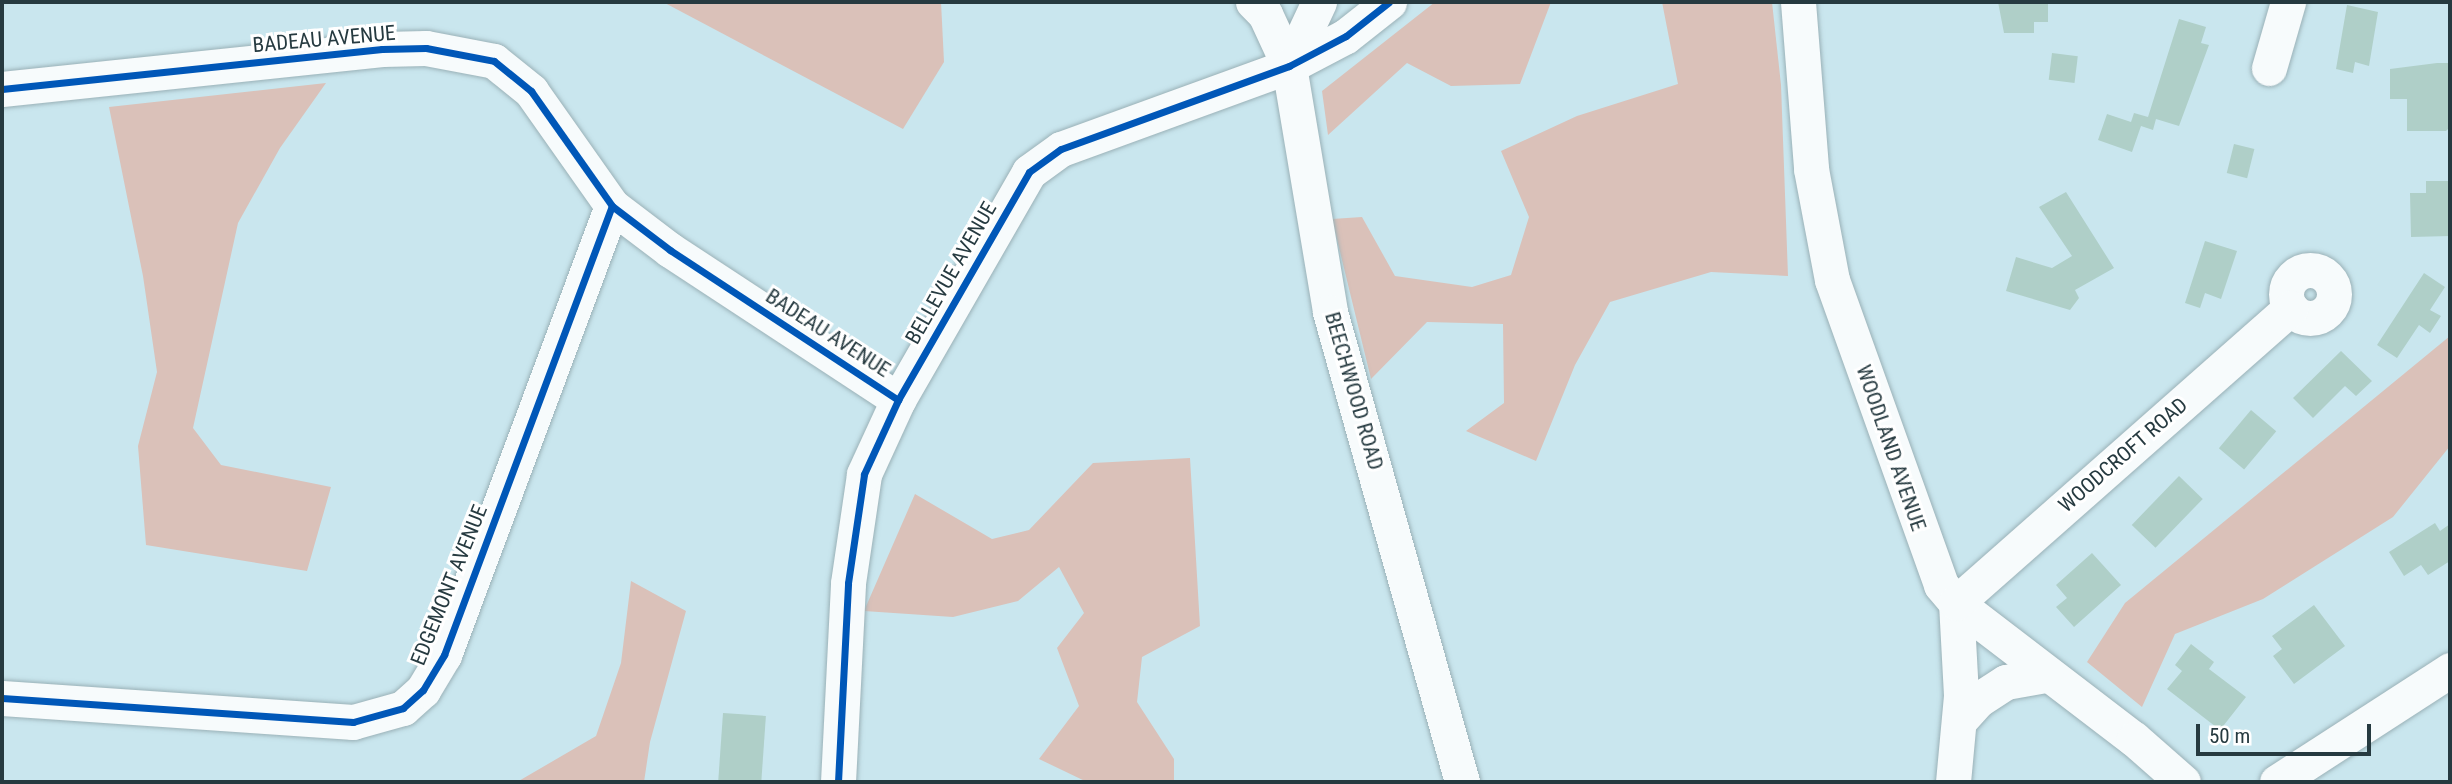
<!DOCTYPE html>
<html>
<head>
<meta charset="utf-8">
<style>
	body { margin:0 }
	#map { position:relative; width:2452px; height:784px; overflow:hidden; background:#c9e6ee; font-family:"Roboto Condensed",sans-serif }
	div>[style] { position:absolute }
	.green>* { inset:0; background:#dac1b9 }
	.building>* { inset:0; background:#afcfc8; transform-origin:0 0 }
	.roads { filter:drop-shadow(0 0 2px #9ab1b7) drop-shadow(0 0 2px #9ab1b7) }
	.minor>* { height:35px; margin:-17.5px; padding:0 17.5px; transform-origin:17.5px; border-radius:17.5px; background:#f7fbfc }
	.minor>.ring { margin:-17.5px; padding:0; box-sizing:content-box; background:none; border:35px solid #f7fbfc; border-radius:50% }
	.cycleway>* { height:7px; margin:-3.5px; padding:0 3.5px; transform-origin:3.5px; border-radius:3.5px; background:#0057b8 }
	span { translate:-50% -50%; white-space:nowrap; text-align:center; line-height:1.15; -webkit-text-stroke:6px #fff; paint-order:stroke }
	.street-label { font-size:21px; color:#263a40 }
	.frame { position:absolute; inset:0; border:4px solid #263a40; pointer-events:none }
	.scale { position:absolute; left:2196px; top:724px; width:175px; height:32px; box-sizing:border-box; border:4px solid #263a40; border-top:0; padding-left:9px; font-size:21px; line-height:24px; white-space:nowrap; color:#263a40; -webkit-text-stroke:5px #fff; paint-order:stroke }
</style>
</head>
<body>
<div id="map">
	<div class="green">
		<div style="clip-path:polygon(663px 2px,941px 2px,944px 62px,903px 129px)"></div>
		<div style="clip-path:polygon(1435px 2px,1551px 2px,1520px 84px,1451px 86px,1407px 63px,1328px 135px,1322px 91px)"></div>
		<div style="clip-path:polygon(1662px 2px,1772px 2px,1781px 85px,1788px 276px,1711px 272px,1610px 302px,1575px 365px,1536px 461px,1466px 431px,1504px 403px,1503px 324px,1427px 322px,1371px 379px,1332px 219px,1362px 217px,1395px 276px,1472px 287px,1511px 275px,1529px 217px,1501px 151px,1577px 116px,1678px 84px)"></div>
		<div style="clip-path:polygon(326px 83px,280px 148px,238px 223px,193px 428px,221px 465px,331px 487px,307px 571px,146px 545px,138px 446px,157px 372px,143px 276px,109px 107px)"></div>
		<div style="clip-path:polygon(2450px 336px,2450px 446px,2393px 517px,2263px 599px,2175px 634px,2142px 707px,2087px 662px,2125px 603px)"></div>
		<div style="clip-path:polygon(1190px 458px,1200px 626px,1142px 657px,1137px 702px,1174px 759px,1174px 782px,1087px 782px,1039px 759px,1079px 706px,1057px 648px,1084px 613px,1059px 567px,1018px 601px,953px 617px,864px 611px,915px 494px,992px 539px,1029px 530px,1093px 463px)"></div>
		<div style="clip-path:polygon(631px 581px,686px 611px,650px 742px,644px 782px,517px 782px,596px 736px,621px 663px)"></div>
	</div>
	<div class="building">
		<div style="clip-path:polygon(1998px 2px,2048px 2px,2048px 22px,2034px 22px,2034px 33px,2004px 33px)"></div>
		<div style="clip-path:polygon(2347px 5px,2378px 12px,2369px 66px,2355px 62px,2353px 73px,2336px 69px)"></div>
		<div style="clip-path:polygon(2179px 19px,2206px 27px,2201px 43px,2209px 45px,2179px 126px,2156px 119px,2153px 130px,2141px 126px,2132px 152px,2098px 140px,2107px 114px,2131px 122px,2134px 113px,2148px 117px)"></div>
		<div style="left:2052px;top:53px;width:26px;height:27px;rotate:7deg"></div>
		<div style="clip-path:polygon(2437px 63px,2450px 63px,2450px 127px,2446px 131px,2407px 131px,2407px 99px,2390px 99px,2390px 69px)"></div>
		<div style="left:2234px;top:144px;width:21px;height:30px;rotate:14deg"></div>
		<div style="clip-path:polygon(2426px 181px,2449px 181px,2450px 236px,2411px 237px,2410px 193px,2426px 193px)"></div>
		<div style="clip-path:polygon(2066px 192px,2114px 268px,2075px 290px,2079px 298px,2070px 310px,2006px 291px,2016px 257px,2052px 268px,2072px 256px,2039px 207px)"></div>
		<div style="clip-path:polygon(2205px 241px,2237px 251px,2221px 299px,2205px 293px,2200px 308px,2185px 303px)"></div>
		<div style="clip-path:polygon(2424px 273px,2445px 287px,2430px 310px,2441px 316px,2430px 333px,2419px 325px,2397px 358px,2377px 345px)"></div>
		<div style="clip-path:polygon(2341px 351px,2372px 381px,2356px 396px,2345px 386px,2313px 418px,2293px 398px)"></div>
		<div style="left:2251px;top:410px;width:33px;height:50px;rotate:40deg"></div>
		<div style="left:2179px;top:476px;width:33px;height:68px;rotate:44deg"></div>
		<div style="clip-path:polygon(2435px 523px,2440px 531px,2450px 524px,2450px 561px,2428px 575px,2421px 565px,2404px 576px,2389px 552px)"></div>
		<div style="clip-path:polygon(2092px 553px,2121px 585px,2074px 627px,2056px 607px,2067px 598px,2056px 585px)"></div>
		<div style="clip-path:polygon(2314px 605px,2345px 646px,2294px 684px,2273px 656px,2282px 649px,2272px 636px)"></div>
		<div style="clip-path:polygon(2191px 644px,2214px 662px,2209px 669px,2246px 697px,2220px 730px,2167px 689px,2182px 671px,2175px 665px)"></div>
		<div style="left:723px;top:713px;width:43px;height:69px;rotate:4deg"></div>
	</div>
	<div class="roads">
		<div class="minor">
			<div style="left:1253px;top:2px;width:17px;rotate:45deg"></div>
			<div style="left:1265px;top:14px;width:57px;rotate:65.2deg"></div>
			<div style="left:1289px;top:66px;width:249px;rotate:80.5deg"></div>
			<div style="left:1330px;top:312px;width:488px;rotate:74.3deg"></div>
			<div style="left:1798px;top:2px;width:168px;rotate:85.5deg"></div>
			<div style="left:1811px;top:169px;width:113px;rotate:79.3deg"></div>
			<div style="left:1832px;top:280px;width:324px;rotate:70.3deg"></div>
			<div style="left:1941px;top:585px;width:23px;rotate:50deg"></div>
			<div style="left:1956px;top:603px;width:224px;rotate:37.4deg"></div>
			<div style="left:2134px;top:739px;width:65px;rotate:41.3deg"></div>
			<div style="left:1289px;top:66px;width:71px;rotate:-64.9deg"></div>
			<div style="left:2269px;top:68px;width:69px;rotate:-73.9deg"></div>
			<div style="left:2px;top:89px;width:382px;rotate:-6deg"></div>
			<div style="left:382px;top:49px;width:44px;rotate:-1.3deg"></div>
			<div style="left:426px;top:48px;width:69px;rotate:10.8deg"></div>
			<div style="left:494px;top:61px;width:48px;rotate:39deg"></div>
			<div style="left:531px;top:91px;width:141px;rotate:54.8deg"></div>
			<div style="left:612px;top:206px;width:73px;rotate:37.2deg"></div>
			<div style="left:670px;top:250px;width:273px;rotate:33.3deg"></div>
			<div class="ring" style="left:2286px;top:270px;width:13px;height:13px"></div>
			<div style="left:2px;top:698px;width:352px;rotate:3.9deg"></div>
			<div style="left:353px;top:722px;width:52px;rotate:-15.6deg"></div>
			<div style="left:403px;top:708px;width:27px;rotate:-42deg"></div>
			<div style="left:423px;top:690px;width:41px;rotate:-59deg"></div>
			<div style="left:444px;top:655px;width:479px;rotate:-69.5deg"></div>
			<div style="left:1960px;top:720px;width:27px;rotate:-48deg"></div>
			<div style="left:1978px;top:700px;width:33px;rotate:-33deg"></div>
			<div style="left:2006px;top:682px;width:40px;rotate:-10deg"></div>
			<div style="left:838px;top:782px;width:199px;rotate:-87.1deg"></div>
			<div style="left:848px;top:583px;width:110px;rotate:-81.6deg"></div>
			<div style="left:864px;top:474px;width:81px;rotate:-65.3deg"></div>
			<div style="left:898px;top:400px;width:263px;rotate:-60.1deg"></div>
			<div style="left:1029px;top:172px;width:39px;rotate:-36deg"></div>
			<div style="left:1061px;top:149px;width:243px;rotate:-20deg"></div>
			<div style="left:1289px;top:66px;width:64px;rotate:-27.8deg"></div>
			<div style="left:1346px;top:36px;width:55px;rotate:-38.3deg"></div>
			<div style="left:1953px;top:782px;width:87px;rotate:-84.7deg"></div>
			<div style="left:1961px;top:695px;width:92px;rotate:-93.1deg"></div>
			<div style="left:1956px;top:603px;width:446px;rotate:-41.4deg"></div>
			<div style="left:2277px;top:782px;width:206px;rotate:-32.9deg"></div>
		</div>
	</div>
	<div class="cycleway">
		<div style="left:2px;top:89px;width:382px;rotate:-6deg"></div>
		<div style="left:382px;top:49px;width:44px;rotate:-1.3deg"></div>
		<div style="left:426px;top:48px;width:69px;rotate:10.8deg"></div>
		<div style="left:494px;top:61px;width:48px;rotate:39deg"></div>
		<div style="left:531px;top:91px;width:141px;rotate:54.8deg"></div>
		<div style="left:612px;top:206px;width:73px;rotate:37.2deg"></div>
		<div style="left:670px;top:250px;width:273px;rotate:33.3deg"></div>
		<div style="left:2px;top:698px;width:352px;rotate:3.9deg"></div>
		<div style="left:353px;top:722px;width:52px;rotate:-15.6deg"></div>
		<div style="left:403px;top:708px;width:27px;rotate:-42deg"></div>
		<div style="left:423px;top:690px;width:41px;rotate:-59deg"></div>
		<div style="left:444px;top:655px;width:479px;rotate:-69.5deg"></div>
		<div style="left:838px;top:782px;width:199px;rotate:-87.1deg"></div>
		<div style="left:848px;top:583px;width:110px;rotate:-81.6deg"></div>
		<div style="left:864px;top:474px;width:81px;rotate:-65.3deg"></div>
		<div style="left:898px;top:400px;width:263px;rotate:-60.1deg"></div>
		<div style="left:1029px;top:172px;width:39px;rotate:-36deg"></div>
		<div style="left:1061px;top:149px;width:243px;rotate:-20deg"></div>
		<div style="left:1289px;top:66px;width:64px;rotate:-27.8deg"></div>
		<div style="left:1346px;top:36px;width:55px;rotate:-38.3deg"></div>
	</div>
	<div class="street-label">
		<span style="left:324px;top:39px;rotate:-5deg">BADEAU AVENUE</span>
		<span style="left:951px;top:273px;rotate:-60deg">BELLEVUE AVENUE</span>
		<span style="left:828px;top:333px;rotate:33deg">BADEAU AVENUE</span>
		<span style="left:1354px;top:391px;rotate:74deg">BEECHWOOD ROAD</span>
		<span style="left:1891px;top:448px;rotate:71deg">WOODLAND AVENUE</span>
		<span style="left:2123px;top:455px;rotate:-41deg">WOODCROFT ROAD</span>
		<span style="left:449px;top:585px;rotate:-68deg">EDGEMONT AVENUE</span>
	</div>
	<div class="frame"></div>
	<div class="scale">50 m</div>
</div>
</body>
</html>
